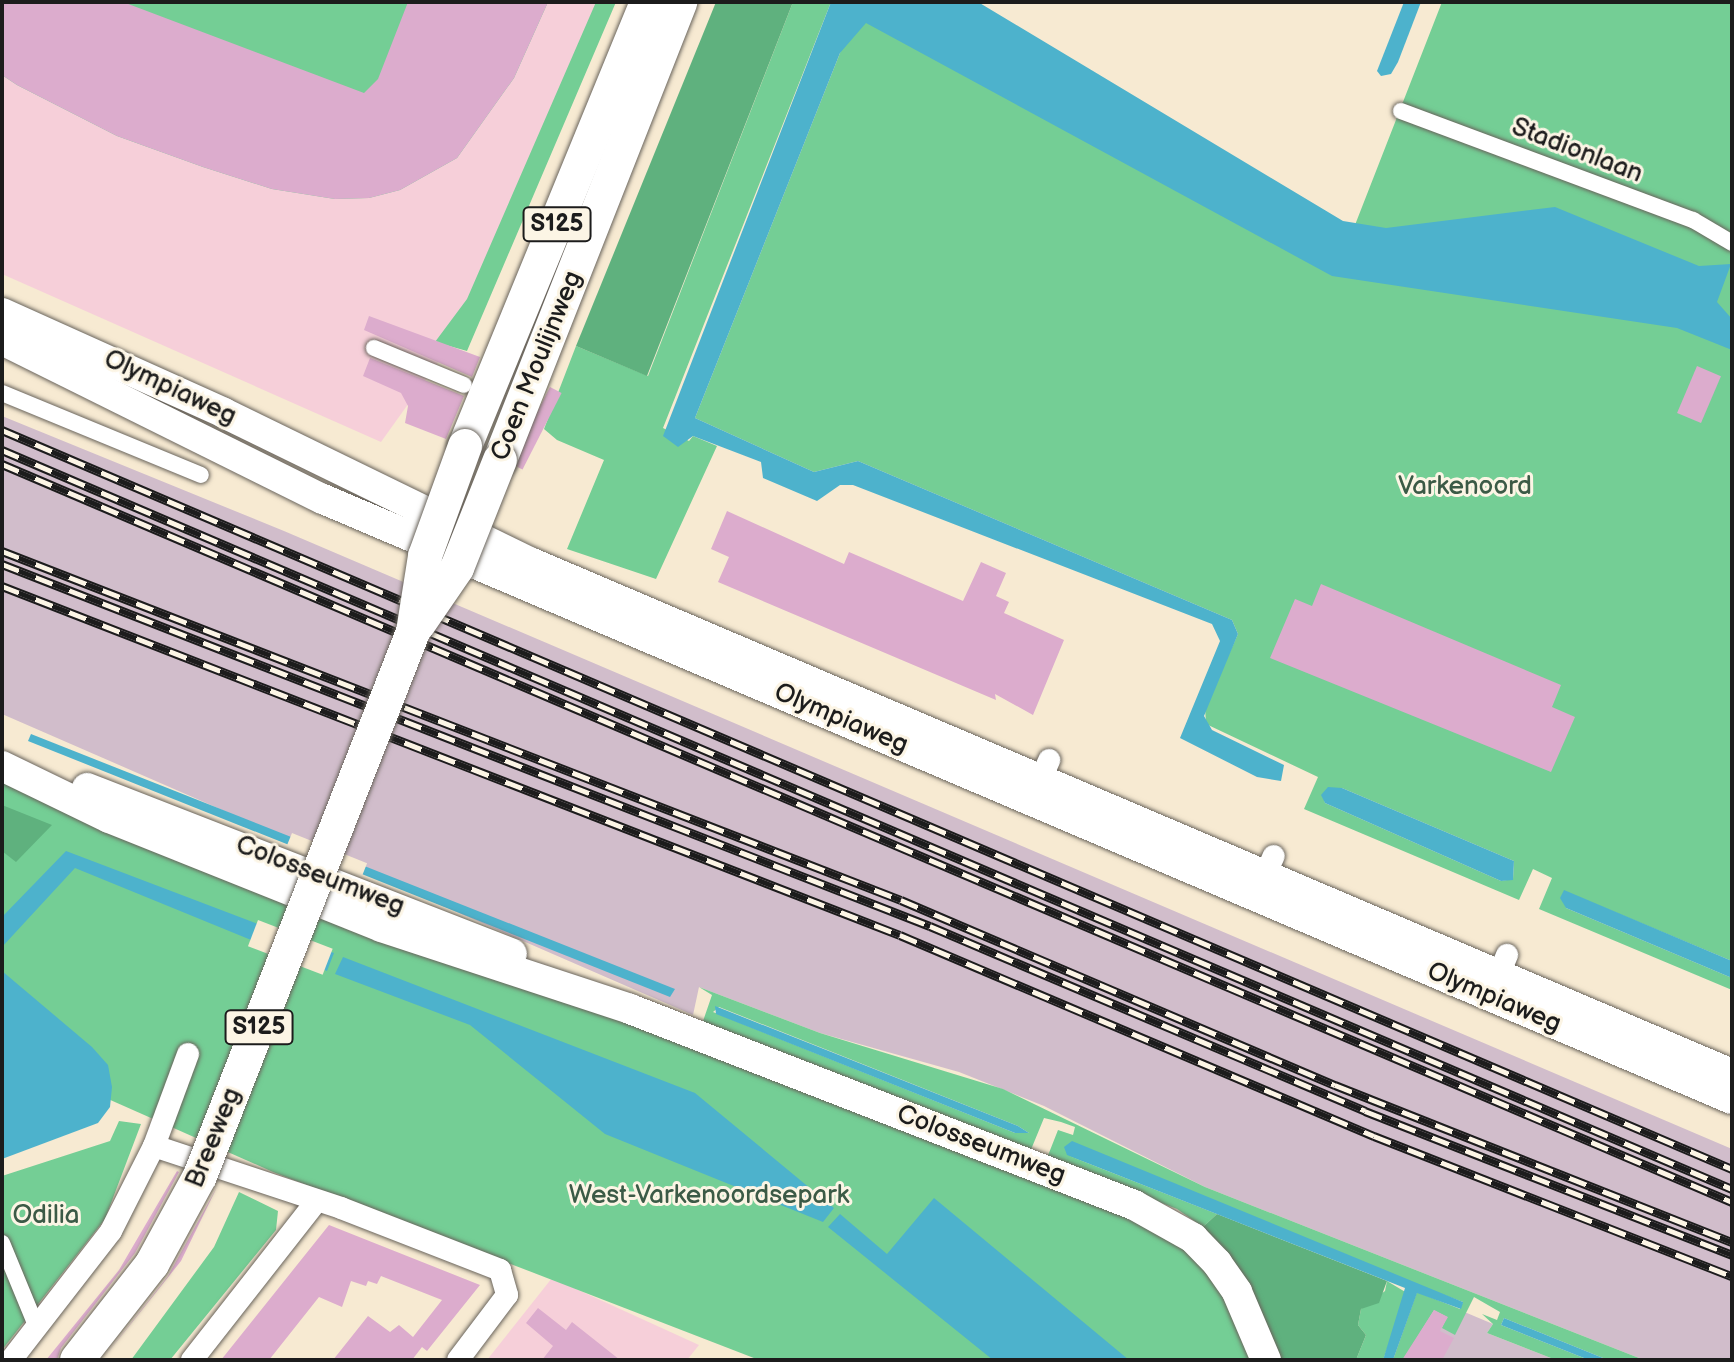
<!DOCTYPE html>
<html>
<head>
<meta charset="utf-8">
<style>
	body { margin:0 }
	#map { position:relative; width:1734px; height:1362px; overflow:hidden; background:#f7ead2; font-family:"Balsamiq Sans",sans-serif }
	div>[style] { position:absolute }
	.built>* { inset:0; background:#f6cfd9 }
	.industrial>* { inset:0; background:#d1bdcb }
	.green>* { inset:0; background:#74ce95 }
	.forest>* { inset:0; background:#5fb17e }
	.water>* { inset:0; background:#4db2cc }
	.pier>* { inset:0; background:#f7ead2; transform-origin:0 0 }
	.building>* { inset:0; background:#dcaccd; transform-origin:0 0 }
	.roads { filter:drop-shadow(0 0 2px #69645c) drop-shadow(0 0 2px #69645c) }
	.pedestrian>* { height:16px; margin:-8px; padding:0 8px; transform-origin:8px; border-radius:8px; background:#fff }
	.minor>* { height:22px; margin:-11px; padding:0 11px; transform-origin:11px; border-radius:11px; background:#fff }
	.secondary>* { height:30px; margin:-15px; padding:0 15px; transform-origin:15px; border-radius:15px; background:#fff }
	.primary>* { height:34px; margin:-17px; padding:0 17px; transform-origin:17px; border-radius:17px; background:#fff }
	.rail>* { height:9px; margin-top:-4.5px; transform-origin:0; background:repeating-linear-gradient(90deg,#fcf5e5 0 18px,#1c1c1c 0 36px); box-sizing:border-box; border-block:2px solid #1c1c1c }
	.bridges { filter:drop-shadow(0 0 2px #69645c) drop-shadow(0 0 2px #69645c) }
	.primary-bridge>* { height:34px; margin:-17px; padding:0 17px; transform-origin:17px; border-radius:17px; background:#fff }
	span { translate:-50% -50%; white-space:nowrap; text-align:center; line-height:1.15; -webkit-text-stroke:6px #fcf5e5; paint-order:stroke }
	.shield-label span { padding:2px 6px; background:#fcf5e5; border:2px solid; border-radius:6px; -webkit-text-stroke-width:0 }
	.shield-label { font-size:24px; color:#1c1c1c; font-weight:700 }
	.street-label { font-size:26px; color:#1c1c1c }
	.park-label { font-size:26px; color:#3b5a46 }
	.frame { position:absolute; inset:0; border:4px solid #1c1c1c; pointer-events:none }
</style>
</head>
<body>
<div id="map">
	<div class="built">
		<div style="clip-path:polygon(2px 2px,607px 2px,459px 333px,381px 442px,2px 274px)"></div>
		<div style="clip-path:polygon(552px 1278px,699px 1345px,687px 1360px,487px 1360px)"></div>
	</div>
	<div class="industrial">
		<div style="clip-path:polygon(2px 416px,284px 531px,1732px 1149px,1732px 1360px,1644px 1360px,1205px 1187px,1044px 1106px,959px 1072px,820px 1033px,699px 987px,693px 1015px,2px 714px)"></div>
		<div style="clip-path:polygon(1417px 1292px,1493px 1324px,1487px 1333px,1556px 1360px,1393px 1360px)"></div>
	</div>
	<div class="green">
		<div style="clip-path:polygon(2px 2px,548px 2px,514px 78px,457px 158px,400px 190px,369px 198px,335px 199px,272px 189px,203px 167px,117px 136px,17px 85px,2px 75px)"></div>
		<div style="clip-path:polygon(596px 2px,616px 2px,467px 351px,435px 342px,467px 299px)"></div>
		<div style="clip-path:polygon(793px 2px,831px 2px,663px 428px,689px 441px,693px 436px,717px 446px,656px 579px,567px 549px,604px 460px,557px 440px,544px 429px,576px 346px,648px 376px)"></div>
		<div style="clip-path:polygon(evenodd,853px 2px,1346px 248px,1442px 2px,1732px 2px,1732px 961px,1564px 891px,1566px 908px,1732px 978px,1732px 990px,1539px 909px,1552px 878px,1533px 869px,1519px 900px,1304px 809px,1318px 777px,1206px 724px,1205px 707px,1238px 634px,1232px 620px,858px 461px,814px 472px,695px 418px,840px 53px,853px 2px,1342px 788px,1514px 861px,1513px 879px,1501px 881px,1325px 803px,1323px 796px,1342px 788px)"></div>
		<div style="clip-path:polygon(2px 781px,1162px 1228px,1219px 1282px,1252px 1360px,759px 1360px,273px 1172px,2px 1052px)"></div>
		<div style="clip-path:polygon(evenodd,699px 987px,820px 1033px,1003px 1089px,1205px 1187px,1644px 1360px,1608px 1360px,1504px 1318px,1501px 1325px,1589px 1360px,1556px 1360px,1487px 1333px,1493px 1324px,1482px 1314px,1497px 1320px,1500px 1312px,1474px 1297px,1455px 1335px,1442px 1328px,1447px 1317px,1434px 1310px,1403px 1360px,1393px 1360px,1417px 1292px,1460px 1309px,1463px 1302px,1067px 1155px,1217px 1214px,1203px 1227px,1177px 1209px,1047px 1158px,1058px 1130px,1073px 1135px,1075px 1127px,1061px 1122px,1044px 1118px,1030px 1152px,702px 1024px,712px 995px,699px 987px,719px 1007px,1018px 1126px,1029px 1133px,1015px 1133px,713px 1012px,719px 1007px)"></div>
		<div style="clip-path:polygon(119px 1121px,141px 1124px,105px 1219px,2px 1350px,2px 1176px,110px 1141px)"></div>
		<div style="clip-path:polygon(239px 1192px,278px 1211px,276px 1230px,170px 1360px,131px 1360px,214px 1247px)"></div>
		<div style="clip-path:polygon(1387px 1281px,1407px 1293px,1383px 1360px,1356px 1360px,1366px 1335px,1358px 1325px,1361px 1309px,1385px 1291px)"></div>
	</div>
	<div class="forest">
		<div style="clip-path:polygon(716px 2px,793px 2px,647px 376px,576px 346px)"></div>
		<div style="clip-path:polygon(2px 805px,52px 825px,16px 862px,2px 851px)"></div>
		<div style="clip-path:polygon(1217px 1214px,1387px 1281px,1379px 1303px,1361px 1309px,1358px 1325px,1366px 1335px,1356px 1360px,1280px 1360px,1203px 1227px)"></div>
	</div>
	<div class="water">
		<div style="clip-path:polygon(831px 2px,978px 2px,1343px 221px,1386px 228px,1555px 207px,1699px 266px,1731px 264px,1717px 302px,1732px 319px,1732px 350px,1677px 328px,1332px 276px,866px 23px,840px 53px,695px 418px,814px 472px,858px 461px,1232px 620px,1238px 634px,1204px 716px,1212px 730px,1284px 765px,1281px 781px,1257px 777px,1180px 738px,1220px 641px,1212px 624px,853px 485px,840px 485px,817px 501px,763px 478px,761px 462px,693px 436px,678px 447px,663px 436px)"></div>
		<div style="clip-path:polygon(1404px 2px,1421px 2px,1398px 62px,1391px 74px,1381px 76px,1377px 71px)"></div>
		<div style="clip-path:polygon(31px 734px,675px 989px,670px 997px,28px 741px)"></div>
		<div style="clip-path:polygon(1328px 787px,1342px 788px,1514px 861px,1513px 880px,1501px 881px,1325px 803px,1321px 795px)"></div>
		<div style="clip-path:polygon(66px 851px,334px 953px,327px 971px,75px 868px,2px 947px,2px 917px)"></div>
		<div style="clip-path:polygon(1564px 890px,1732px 961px,1732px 978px,1566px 908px,1560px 898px)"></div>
		<div style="clip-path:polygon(343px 957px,695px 1093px,834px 1208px,823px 1222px,605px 1134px,470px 1025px,335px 974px)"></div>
		<div style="clip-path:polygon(2px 971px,92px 1047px,108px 1065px,112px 1087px,110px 1107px,98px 1123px,2px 1159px)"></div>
		<div style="clip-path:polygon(715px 1006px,1018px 1126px,1029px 1133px,1015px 1133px,716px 1014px)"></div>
		<div style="clip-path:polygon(1072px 1141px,1463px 1302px,1463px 1303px,1461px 1309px,1417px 1293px,1393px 1360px,1383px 1360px,1405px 1288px,1067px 1155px,1064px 1147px)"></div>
		<div style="clip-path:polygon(934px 1198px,1129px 1360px,993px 1360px,828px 1227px,840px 1214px,887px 1254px)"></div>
		<div style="clip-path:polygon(1504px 1318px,1608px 1360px,1589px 1360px,1501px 1325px)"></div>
	</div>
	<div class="pier">
		<div style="left:292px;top:833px;width:81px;height:16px;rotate:22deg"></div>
		<div style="left:258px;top:920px;width:80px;height:28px;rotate:21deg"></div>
	</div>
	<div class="building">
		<div style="clip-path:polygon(2px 2px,123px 2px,364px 93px,378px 79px,408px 2px,548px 2px,514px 78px,457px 158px,400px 190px,369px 198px,335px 199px,272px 189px,203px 167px,117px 136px,17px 85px,2px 75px)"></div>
		<div style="clip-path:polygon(369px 316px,480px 357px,472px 377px,364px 330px)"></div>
		<div style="clip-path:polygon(370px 358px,464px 396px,446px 439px,405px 423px,408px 406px,401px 393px,363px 376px)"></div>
		<div style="left:1697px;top:366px;width:26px;height:51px;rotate:23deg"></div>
		<div style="left:550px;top:387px;width:13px;height:86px;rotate:27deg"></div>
		<div style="clip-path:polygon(727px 511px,844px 564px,849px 552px,963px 601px,981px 562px,1006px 573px,996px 596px,1009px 602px,1004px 613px,1064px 640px,1033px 715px,995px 694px,996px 700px,718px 582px,729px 557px,711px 549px)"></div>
		<div style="clip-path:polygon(1321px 584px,1561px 685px,1552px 707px,1575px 717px,1551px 772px,1270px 658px,1295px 599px,1312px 606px)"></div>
		<div style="clip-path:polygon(177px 1171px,179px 1172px,135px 1253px,61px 1348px,57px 1360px,46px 1360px,119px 1270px)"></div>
		<div style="clip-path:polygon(217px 1187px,181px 1261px,102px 1360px,168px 1276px)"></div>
		<div style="clip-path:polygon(329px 1225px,480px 1285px,427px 1351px,422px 1347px,412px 1360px,333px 1360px,368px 1316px,390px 1332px,399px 1325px,413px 1337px,442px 1300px,381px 1276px,377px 1284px,368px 1281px,366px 1286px,351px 1281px,342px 1307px,319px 1297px,269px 1360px,221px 1360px)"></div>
		<div style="clip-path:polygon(538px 1308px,566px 1330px,572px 1322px,620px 1360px,542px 1360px,553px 1346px,526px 1323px)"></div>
		<div style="clip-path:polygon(1434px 1310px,1448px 1317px,1440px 1331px,1454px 1338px,1442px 1360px,1402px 1360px)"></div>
	</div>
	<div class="roads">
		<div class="pedestrian">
			<div style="left:1401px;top:111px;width:312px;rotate:20.5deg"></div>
			<div style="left:1693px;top:220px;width:45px;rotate:30.5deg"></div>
			<div style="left:374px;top:348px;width:97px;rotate:22.3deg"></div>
			<div style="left:2px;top:393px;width:215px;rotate:22.4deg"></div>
			<div style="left:2px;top:1243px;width:92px;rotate:67.6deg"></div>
		</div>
		<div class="minor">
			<div style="left:1035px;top:792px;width:35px;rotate:-66deg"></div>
			<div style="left:1259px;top:889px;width:36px;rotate:-66deg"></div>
			<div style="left:1493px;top:988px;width:36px;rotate:-67deg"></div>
			<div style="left:154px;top:1146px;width:197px;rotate:18.3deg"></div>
			<div style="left:341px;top:1208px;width:171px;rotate:21.3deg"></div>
			<div style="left:500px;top:1270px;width:26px;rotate:74deg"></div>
			<div style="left:507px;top:1295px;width:81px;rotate:127deg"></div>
			<div style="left:11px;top:1360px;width:163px;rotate:-52.2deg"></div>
			<div style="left:111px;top:1231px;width:95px;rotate:-63.2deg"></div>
			<div style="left:154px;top:1146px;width:98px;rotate:-69.7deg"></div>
			<div style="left:192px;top:1360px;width:201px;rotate:-51.9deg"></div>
		</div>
		<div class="secondary">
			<div style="left:2px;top:313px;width:243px;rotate:24.2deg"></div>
			<div style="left:224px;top:413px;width:343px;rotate:26deg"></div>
			<div style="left:532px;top:563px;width:1304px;rotate:23.07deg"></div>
			<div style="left:2px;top:340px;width:358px;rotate:26.4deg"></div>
			<div style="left:323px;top:499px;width:1531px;rotate:23.07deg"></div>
			<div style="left:2px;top:766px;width:119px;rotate:25.9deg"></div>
			<div style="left:109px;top:818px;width:293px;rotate:21.8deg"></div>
			<div style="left:381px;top:927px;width:262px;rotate:18.2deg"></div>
			<div style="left:630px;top:1009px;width:541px;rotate:21.25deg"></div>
			<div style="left:1134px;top:1205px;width:68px;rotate:29.2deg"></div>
			<div style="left:1193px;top:1238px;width:35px;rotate:46deg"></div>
			<div style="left:1217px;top:1263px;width:35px;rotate:55deg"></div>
			<div style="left:1237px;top:1292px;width:74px;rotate:66.9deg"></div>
			<div style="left:87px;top:788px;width:456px;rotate:21.3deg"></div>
		</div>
		<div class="primary">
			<div style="left:465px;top:446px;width:480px;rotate:-67.7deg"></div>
			<div style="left:500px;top:460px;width:492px;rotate:-68.5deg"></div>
		</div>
	</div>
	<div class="rail">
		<div style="left:2px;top:430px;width:1881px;rotate:23.13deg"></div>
		<div style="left:2px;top:450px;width:1881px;rotate:23.13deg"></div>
		<div style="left:2px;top:464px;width:1881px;rotate:23.1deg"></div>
		<div style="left:2px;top:551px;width:964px;rotate:21.22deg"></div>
		<div style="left:901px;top:900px;width:472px;rotate:23.1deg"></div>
		<div style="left:1335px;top:1085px;width:427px;rotate:21.6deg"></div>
		<div style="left:2px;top:564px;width:996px;rotate:21.31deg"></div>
		<div style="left:930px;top:926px;width:473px;rotate:23deg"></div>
		<div style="left:1365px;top:1111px;width:394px;rotate:21.4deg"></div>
		<div style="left:2px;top:586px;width:963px;rotate:21.24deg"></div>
		<div style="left:900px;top:935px;width:515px;rotate:22.98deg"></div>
		<div style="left:1374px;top:1136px;width:384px;rotate:21.4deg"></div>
	</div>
	<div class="bridges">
		<div class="primary-bridge">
			<div style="left:418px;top:625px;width:69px;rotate:-55.6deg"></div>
			<div style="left:457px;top:568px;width:116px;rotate:-68.3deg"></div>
			<div style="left:77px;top:1360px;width:122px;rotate:-52deg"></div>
			<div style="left:152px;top:1264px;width:100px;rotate:-61.4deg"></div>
			<div style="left:200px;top:1176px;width:584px;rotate:-68.62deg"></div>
			<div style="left:413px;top:632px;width:77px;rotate:-81deg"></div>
			<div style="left:425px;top:556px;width:117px;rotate:-70deg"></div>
		</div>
	</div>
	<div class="shield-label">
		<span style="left:557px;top:224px">S125</span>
		<span style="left:259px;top:1027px">S125</span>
	</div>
	<div class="street-label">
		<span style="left:1577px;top:151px;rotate:21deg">Stadionlaan</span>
		<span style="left:537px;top:366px;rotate:-68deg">Coen Moulijnweg</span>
		<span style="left:170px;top:388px;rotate:25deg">Olympiaweg</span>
		<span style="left:841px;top:719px;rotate:23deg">Olympiaweg</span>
		<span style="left:320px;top:876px;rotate:21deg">Colosseumweg</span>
		<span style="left:1494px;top:998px;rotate:23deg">Olympiaweg</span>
		<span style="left:214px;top:1138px;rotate:-68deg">Breeweg</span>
		<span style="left:981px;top:1145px;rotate:21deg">Colosseumweg</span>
	</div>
	<div class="park-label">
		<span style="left:1465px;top:487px">Varkenoord</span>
		<span style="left:709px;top:1196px">West-Varkenoordsepark</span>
		<span style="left:46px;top:1216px">Odilia</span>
	</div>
	<div class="frame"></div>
</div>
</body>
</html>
